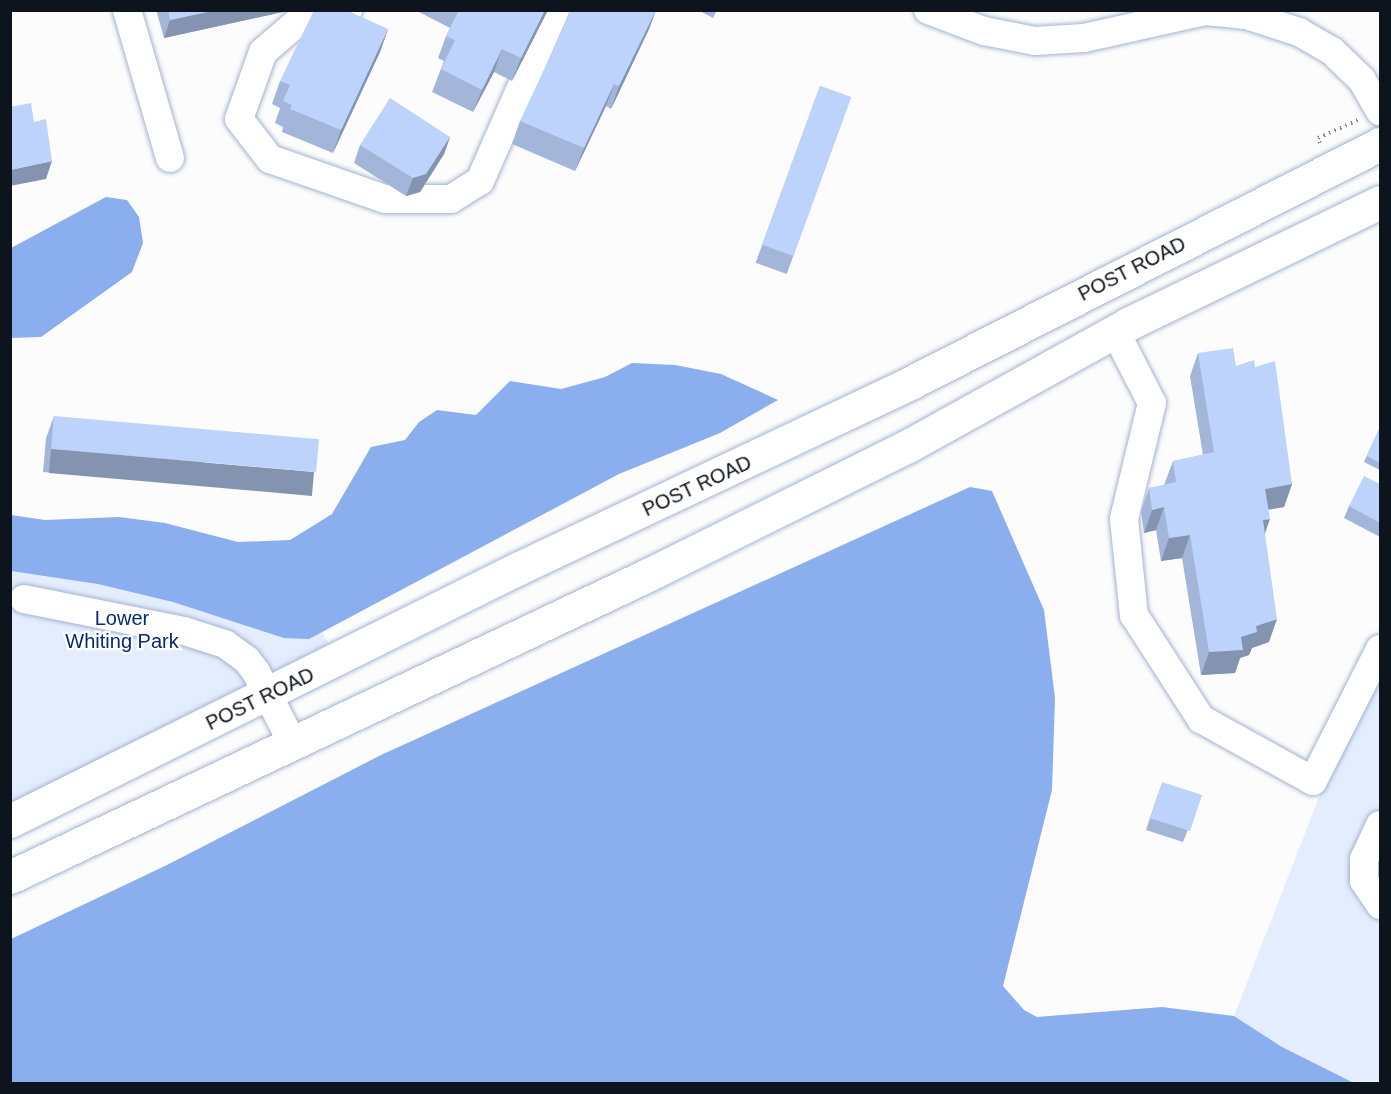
<!DOCTYPE html>
<html>
<head>
<meta charset="utf-8">
<style>
	body { margin:0 }
	#map { position:relative; width:1391px; height:1094px; overflow:hidden; background:#fcfcfc; font-family:Arial,sans-serif }
	div>[style] { position:absolute }
	.green>* { inset:0; background:#e3edfe }
	.water>* { inset:0; background:#8baeee }
	.path>* { height:4px; margin-top:-2px; transform-origin:0; background:repeating-linear-gradient(90deg,#888b8f 0 1.5px,transparent 0 6px) }
	.roads { filter:drop-shadow(0 0 2px #a4b3cf) drop-shadow(0 0 2px #a4b3cf) }
	.minor>* { height:28px; margin:-14px; padding:0 14px; transform-origin:14px; border-radius:14px; background:#fff }
	.major>* { height:33px; margin:-16.5px; padding:0 16.5px; transform-origin:16.5px; border-radius:16.5px; background:#fff }
	.wall>* { inset:0; background:#a3b5d8; transform-origin:0 0 }
	.shaded-wall>* { inset:0; background:#8494b0; transform-origin:0 0 }
	.building>* { inset:0; background:#bdd3fb; transform-origin:0 0 }
	span { translate:-50% -50%; white-space:nowrap; text-align:center; line-height:1.15; -webkit-text-stroke:4.5px #fff; paint-order:stroke }
	.street-label { font-size:20px; color:#0e141d }
	.park-label { font-size:20px; color:#052a72 }
	.frame { position:absolute; inset:0; border:12px solid #0e141d; pointer-events:none }
</style>
</head>
<body>
<div id="map">
	<div class="green">
		<div style="clip-path:polygon(11px 515px,319px 626px,332px 650px,11px 806px)"></div>
		<div style="clip-path:polygon(1380px 673px,1380px 1083px,1354px 1083px,1282px 1047px,1234px 1016px,1321px 792px)"></div>
	</div>
	<div class="water">
		<div style="clip-path:polygon(106px 197px,127px 200px,139px 217px,143px 243px,132px 272px,41px 337px,11px 338px,11px 248px)"></div>
		<div style="clip-path:polygon(632px 363px,675px 365px,721px 374px,778px 400px,720px 433px,619px 474px,309px 639px,284px 638px,173px 602px,98px 584px,11px 571px,11px 515px,45px 520px,119px 517px,165px 523px,238px 542px,290px 540px,332px 514px,371px 447px,405px 440px,419px 422px,437px 410px,476px 415px,510px 381px,561px 389px,605px 377px)"></div>
		<div style="clip-path:polygon(970px 487px,992px 491px,1044px 610px,1055px 698px,1052px 790px,1003px 986px,1024px 1010px,1037px 1017px,1162px 1007px,1234px 1016px,1282px 1047px,1354px 1083px,11px 1083px,11px 939px,167px 865px,381px 755px)"></div>
	</div>
	<div class="path">
		<div style="left:1320px;top:143px;width:5px;rotate:-112deg"></div>
		<div style="left:1318px;top:138px;width:44px;rotate:-24.2deg"></div>
	</div>
	<div class="roads">
		<div class="minor">
			<div style="left:127px;top:10px;width:154px;rotate:73.8deg"></div>
			<div style="left:348px;top:10px;width:49px;rotate:168.2deg"></div>
			<div style="left:300px;top:20px;width:49px;rotate:139.1deg"></div>
			<div style="left:263px;top:52px;width:71px;rotate:109.7deg"></div>
			<div style="left:239px;top:119px;width:51px;rotate:52.2deg"></div>
			<div style="left:270px;top:159px;width:122px;rotate:19.2deg"></div>
			<div style="left:385px;top:199px;width:66px"></div>
			<div style="left:451px;top:199px;width:34px;rotate:-32deg"></div>
			<div style="left:480px;top:181px;width:187px;rotate:-66.3deg"></div>
			<div style="left:928px;top:10px;width:60px;rotate:20.6deg"></div>
			<div style="left:984px;top:31px;width:52px;rotate:11.1deg"></div>
			<div style="left:1035px;top:41px;width:49px;rotate:-3.5deg"></div>
			<div style="left:1084px;top:38px;width:125px;rotate:-12.5deg"></div>
			<div style="left:1206px;top:11px;width:40px;rotate:5.7deg"></div>
			<div style="left:1246px;top:15px;width:56px;rotate:17.8deg"></div>
			<div style="left:1299px;top:32px;width:38px;rotate:30deg"></div>
			<div style="left:1332px;top:51px;width:42px;rotate:44deg"></div>
			<div style="left:1362px;top:80px;width:36px;rotate:60deg"></div>
			<div style="left:1115px;top:331px;width:81px;rotate:62.8deg"></div>
			<div style="left:1152px;top:403px;width:119px;rotate:103.6deg"></div>
			<div style="left:1124px;top:519px;width:97px;rotate:84.1deg"></div>
			<div style="left:1134px;top:615px;width:124px;rotate:57.2deg"></div>
			<div style="left:1201px;top:719px;width:128px;rotate:29deg"></div>
			<div style="left:1313px;top:781px;width:148px;rotate:-63.1deg"></div>
			<div style="left:24px;top:599px;width:163px;rotate:11.3deg"></div>
			<div style="left:184px;top:631px;width:43px;rotate:17.6deg"></div>
			<div style="left:225px;top:644px;width:27px;rotate:36deg"></div>
			<div style="left:247px;top:660px;width:15px;rotate:53deg"></div>
			<div style="left:256px;top:672px;width:79px;rotate:62.8deg"></div>
			<div style="left:1380px;top:825px;width:38px;rotate:115deg"></div>
			<div style="left:1364px;top:859px;width:22px;rotate:90deg"></div>
			<div style="left:1364px;top:881px;width:29px;rotate:56deg"></div>
		</div>
		<div class="major">
			<div style="left:10px;top:821px;width:568px;rotate:-26.43deg"></div>
			<div style="left:519px;top:568px;width:435px;rotate:-25.3deg"></div>
			<div style="left:912px;top:382px;width:525px;rotate:-26.96deg"></div>
			<div style="left:10px;top:877px;width:710px;rotate:-25.34deg"></div>
			<div style="left:652px;top:573px;width:286px;rotate:-26.4deg"></div>
			<div style="left:908px;top:446px;width:252px;rotate:-29deg"></div>
			<div style="left:1128px;top:324px;width:280px;rotate:-25.8deg"></div>
		</div>
	</div>
	<div class="wall">
		<div style="clip-path:polygon(158px 10px,292px 10px,164px 38px,157px 13px)"></div>
		<div style="clip-path:polygon(415px 10px,548px 10px,512px 81px,494px 72px,473px 112px,432px 92px,444px 61px,438px 58px,446px 36px,450px 28px)"></div>
		<div style="clip-path:polygon(656px 10px,649px 29px,611px 109px,606px 106px,575px 171px,512px 144px,520px 121px)"></div>
		<div style="clip-path:polygon(698px 10px,717px 10px,713px 18px)"></div>
		<div style="clip-path:polygon(388px 29px,380px 52px,333px 153px,282px 132px,283px 127px,275px 123px,280px 108px,272px 104px,280px 81px)"></div>
		<div style="left:820px;top:86px;width:33px;height:188px;rotate:20deg"></div>
		<div style="clip-path:polygon(450px 137px,444px 154px,420px 192px,406px 196px,354px 163px,360px 145px)"></div>
		<div style="clip-path:polygon(1198px 353px,1236px 366px,1255px 367px,1292px 484px,1284px 507px,1268px 510px,1265px 533px,1269px 642px,1252px 648px,1249px 655px,1240px 658px,1235px 673px,1201px 675px,1182px 558px,1161px 561px,1156px 530px,1144px 533px,1141px 511px,1149px 488px,1164px 485px,1173px 461px,1203px 455px,1190px 376px)"></div>
		<div style="clip-path:polygon(54px 416px,306px 494px,43px 472px,46px 438px)"></div>
		<div style="clip-path:polygon(1380px 427px,1380px 470px,1364px 462px)"></div>
		<div style="clip-path:polygon(1380px 484px,1380px 537px,1344px 518px,1349px 506px)"></div>
		<div style="clip-path:polygon(1158px 794px,1202px 795px,1183px 842px,1146px 830px)"></div>
	</div>
	<div class="shaded-wall">
		<div style="clip-path:polygon(217px 10px,292px 10px,164px 38px,170px 20px)"></div>
		<div style="clip-path:polygon(545px 10px,548px 10px,512px 81px,521px 58px)"></div>
		<div style="clip-path:polygon(656px 10px,649px 29px,611px 109px,619px 86px)"></div>
		<div style="clip-path:polygon(388px 29px,380px 52px,333px 153px,341px 130px)"></div>
		<div style="clip-path:polygon(502px 49px,494px 72px,473px 112px,482px 90px)"></div>
		<div style="clip-path:polygon(614px 84px,606px 106px,575px 171px,584px 148px)"></div>
		<div style="clip-path:polygon(450px 137px,444px 154px,420px 192px,406px 196px,413px 178px)"></div>
		<div style="clip-path:polygon(52px 161px,46px 179px,10px 186px,10px 170px)"></div>
		<div style="left:51px;top:449px;width:264px;height:24px;rotate:5deg"></div>
		<div style="clip-path:polygon(1292px 484px,1284px 507px,1257px 511px,1265px 489px)"></div>
		<div style="clip-path:polygon(1164px 507px,1156px 530px,1144px 533px,1152px 510px)"></div>
		<div style="clip-path:polygon(1270px 519px,1262px 542px,1263px 520px)"></div>
		<div style="clip-path:polygon(1190px 535px,1182px 558px,1161px 561px,1169px 538px)"></div>
		<div style="clip-path:polygon(1277px 619px,1269px 642px,1252px 648px,1249px 655px,1240px 658px,1235px 673px,1201px 675px,1209px 652px,1241px 637px,1256px 626px)"></div>
	</div>
	<div class="building">
		<div style="clip-path:polygon(168px 10px,217px 10px,170px 20px)"></div>
		<div style="clip-path:polygon(314px 10px,346px 10px,388px 29px,341px 130px,290px 109px,292px 105px,283px 101px,290px 85px,280px 81px)"></div>
		<div style="clip-path:polygon(459px 10px,545px 10px,521px 58px,502px 49px,482px 90px,441px 69px,455px 40px,446px 36px)"></div>
		<div style="clip-path:polygon(572px 10px,656px 10px,619px 86px,614px 84px,584px 148px,520px 121px)"></div>
		<div style="left:820px;top:86px;width:33px;height:169px;rotate:20deg"></div>
		<div style="clip-path:polygon(390px 98px,450px 137px,426px 174px,413px 178px,360px 145px)"></div>
		<div style="clip-path:polygon(31px 103px,34px 122px,46px 119px,52px 161px,10px 170px,10px 107px)"></div>
		<div style="clip-path:polygon(1233px 348px,1236px 366px,1254px 360px,1255px 367px,1275px 361px,1292px 484px,1265px 489px,1270px 519px,1263px 520px,1277px 619px,1256px 626px,1257px 632px,1241px 637px,1243px 650px,1209px 652px,1190px 535px,1169px 538px,1164px 507px,1152px 510px,1149px 488px,1176px 482px,1173px 461px,1214px 452px,1198px 353px)"></div>
		<div style="left:54px;top:416px;width:266px;height:33px;rotate:5deg"></div>
		<div style="clip-path:polygon(1380px 427px,1380px 463px,1367px 456px)"></div>
		<div style="clip-path:polygon(1364px 476px,1380px 484px,1380px 523px,1349px 506px)"></div>
		<div style="left:1162px;top:782px;width:42px;height:38px;rotate:18deg"></div>
	</div>
	<div class="street-label">
		<span style="left:1132px;top:269px;rotate:-27deg">POST ROAD</span>
		<span style="left:697px;top:486px;rotate:-25deg">POST ROAD</span>
		<span style="left:260px;top:699px;rotate:-26deg">POST ROAD</span>
	</div>
	<div class="park-label">
		<span style="left:122px;top:630px">Lower<br>Whiting Park</span>
	</div>
	<div class="frame"></div>
</div>
</body>
</html>
